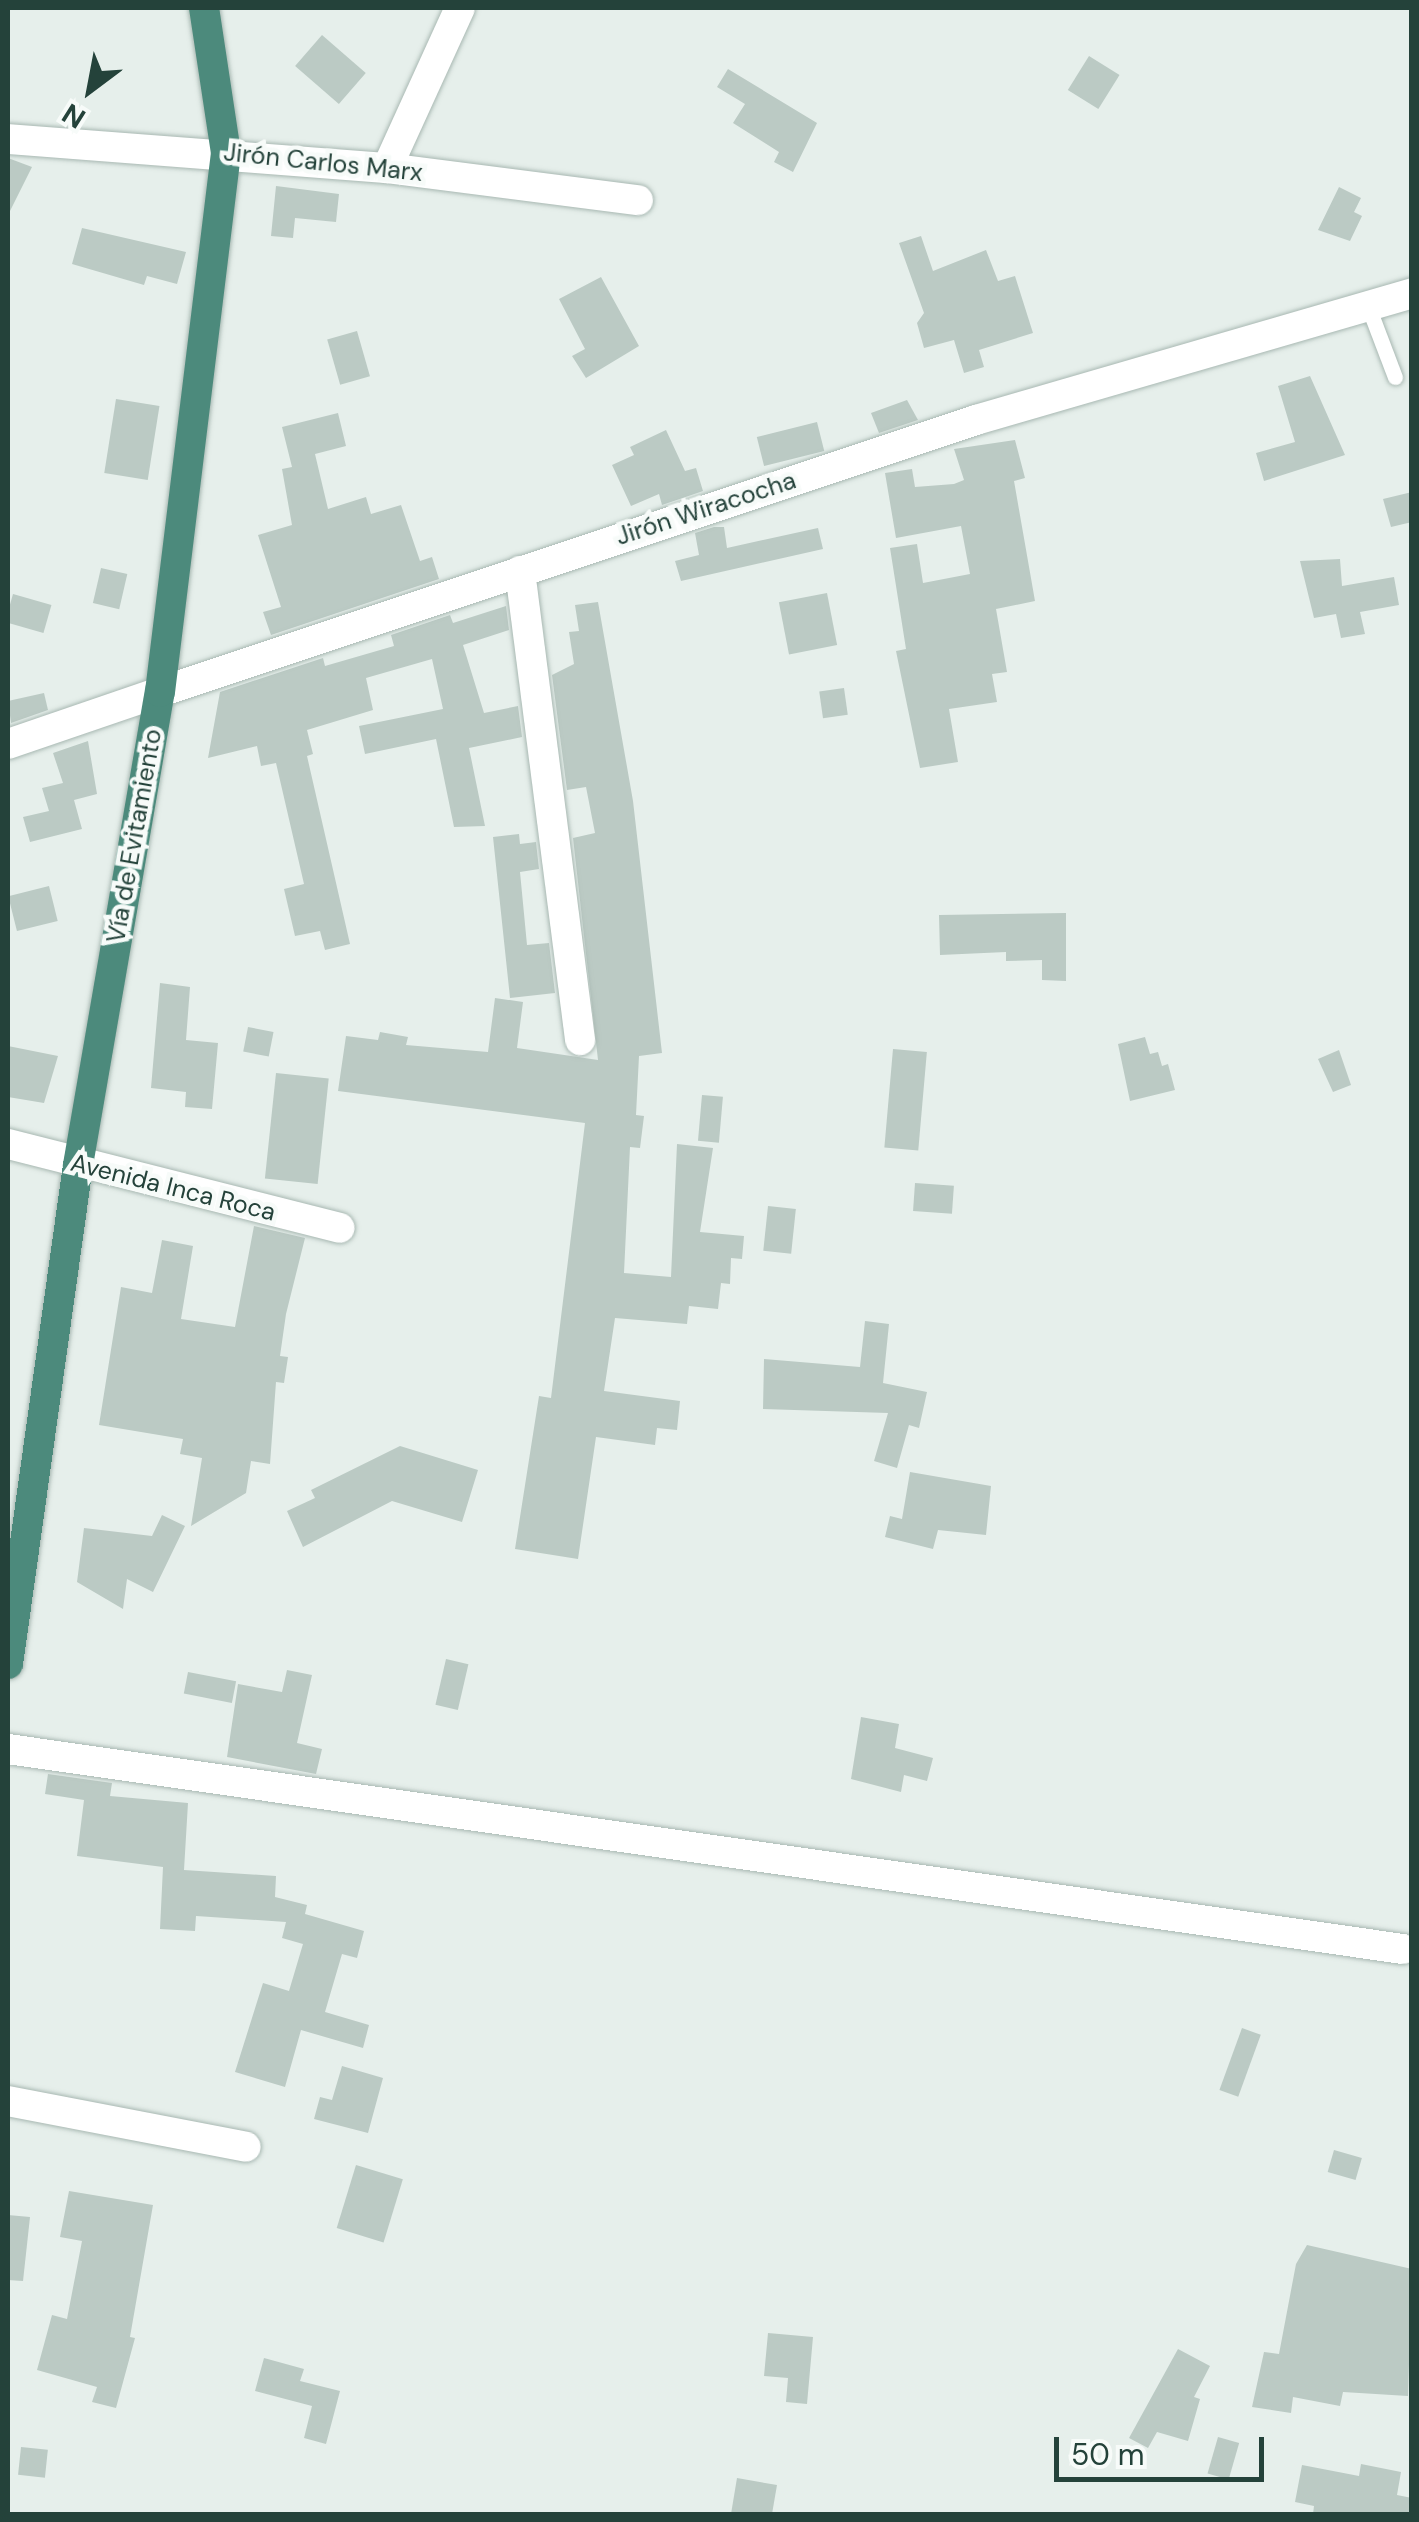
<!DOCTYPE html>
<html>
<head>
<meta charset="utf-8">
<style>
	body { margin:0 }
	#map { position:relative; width:1419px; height:2522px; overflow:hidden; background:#e6efeb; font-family:"DM Sans",sans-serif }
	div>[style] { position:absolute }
	.building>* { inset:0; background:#bbcac4; transform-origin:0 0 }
	.roads { filter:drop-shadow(0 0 2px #a8b8b2) drop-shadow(0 0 2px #a8b8b2) }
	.service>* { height:15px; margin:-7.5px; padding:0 7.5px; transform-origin:7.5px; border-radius:7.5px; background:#fff }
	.minor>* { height:30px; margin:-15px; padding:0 15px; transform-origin:15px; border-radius:15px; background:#fff }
	.tertiary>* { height:30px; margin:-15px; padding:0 15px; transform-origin:15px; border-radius:15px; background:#fff }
	.trunk>* { height:30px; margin:-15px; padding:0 15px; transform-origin:15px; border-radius:15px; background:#4c8a7c }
	span { translate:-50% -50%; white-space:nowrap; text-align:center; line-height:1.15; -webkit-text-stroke:9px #f7fbf9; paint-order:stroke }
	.street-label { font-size:25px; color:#24423a }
	.frame { position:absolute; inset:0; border:10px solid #24423a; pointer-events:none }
	.north { position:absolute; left:40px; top:40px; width:100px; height:100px; -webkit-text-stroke:8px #f7fbf9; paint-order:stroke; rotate:212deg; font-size:28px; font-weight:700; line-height:40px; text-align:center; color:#24423a }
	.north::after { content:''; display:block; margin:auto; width:35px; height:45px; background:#24423a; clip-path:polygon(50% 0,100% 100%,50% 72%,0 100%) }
	.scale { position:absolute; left:1054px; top:2437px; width:210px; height:45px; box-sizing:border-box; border:5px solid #24423a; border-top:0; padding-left:12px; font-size:30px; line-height:35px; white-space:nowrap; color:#24423a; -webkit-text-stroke:8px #f7fbf9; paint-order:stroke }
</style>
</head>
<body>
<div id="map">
	<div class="building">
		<div style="left:322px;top:35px;width:58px;height:41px;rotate:41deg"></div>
		<div style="left:1089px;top:56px;width:36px;height:40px;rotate:32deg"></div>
		<div style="clip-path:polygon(728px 69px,817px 123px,793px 172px,774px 162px,779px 152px,733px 123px,745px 104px,717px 87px)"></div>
		<div style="clip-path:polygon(8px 158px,32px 167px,8px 215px)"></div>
		<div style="clip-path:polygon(276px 186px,339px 194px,336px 222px,295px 218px,293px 238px,271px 236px)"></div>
		<div style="clip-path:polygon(1339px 187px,1361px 198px,1354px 212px,1362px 216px,1350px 241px,1318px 230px)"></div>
		<div style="clip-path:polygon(82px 228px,186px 252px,177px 284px,147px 276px,144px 285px,72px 264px)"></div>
		<div style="clip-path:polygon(921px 236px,933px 271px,986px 250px,998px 281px,1015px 276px,1033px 333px,979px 350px,984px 367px,964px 373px,954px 340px,924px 348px,917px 323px,924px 313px,899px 243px)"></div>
		<div style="clip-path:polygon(601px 277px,639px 346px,586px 378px,572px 356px,585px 349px,559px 299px)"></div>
		<div style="left:357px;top:331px;width:47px;height:31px;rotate:74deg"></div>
		<div style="clip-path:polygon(1310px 376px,1345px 455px,1264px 481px,1256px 453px,1295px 442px,1278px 386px)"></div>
		<div style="left:116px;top:399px;width:44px;height:75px;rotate:9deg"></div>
		<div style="clip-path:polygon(907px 400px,918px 420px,879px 433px,871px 413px)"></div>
		<div style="clip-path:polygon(338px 413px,346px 446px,315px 454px,328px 509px,366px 497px,371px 514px,401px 505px,420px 561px,432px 557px,439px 579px,271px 635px,263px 612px,281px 607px,258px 535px,292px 525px,282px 469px,292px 467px,282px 427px)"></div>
		<div style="left:817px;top:422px;width:30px;height:62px;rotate:76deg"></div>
		<div style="clip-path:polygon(666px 430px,685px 471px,696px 468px,703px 491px,662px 505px,659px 494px,631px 506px,612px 465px,634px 455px,630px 447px)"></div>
		<div style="clip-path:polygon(1015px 440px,1025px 478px,1014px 481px,1035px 601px,996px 609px,1007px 672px,992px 674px,997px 702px,949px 709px,958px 762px,920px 768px,896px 651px,906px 649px,890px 548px,917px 544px,923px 583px,970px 574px,961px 526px,896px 538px,885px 473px,912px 469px,915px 487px,954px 484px,964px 480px,954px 449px)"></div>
		<div style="clip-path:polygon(1412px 492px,1412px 522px,1391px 527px,1383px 499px)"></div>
		<div style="clip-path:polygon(714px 527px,724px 527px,727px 548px,818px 528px,823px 549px,681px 581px,675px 561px,699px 555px,695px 533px)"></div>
		<div style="clip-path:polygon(1340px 559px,1342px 586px,1394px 577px,1399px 605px,1360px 612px,1365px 634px,1341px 638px,1336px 614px,1314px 618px,1300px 561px)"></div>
		<div style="left:101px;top:568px;width:27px;height:36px;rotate:13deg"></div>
		<div style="left:827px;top:593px;width:53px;height:49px;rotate:79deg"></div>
		<div style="left:13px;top:594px;width:40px;height:29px;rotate:16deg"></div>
		<div style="clip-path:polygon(598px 602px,633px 801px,662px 1053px,639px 1056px,636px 1115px,644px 1116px,640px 1148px,630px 1147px,624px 1273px,671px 1277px,677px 1144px,713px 1148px,700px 1232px,744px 1236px,742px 1259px,731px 1258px,730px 1284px,721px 1283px,718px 1309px,689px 1306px,687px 1324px,615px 1318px,604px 1391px,680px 1401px,677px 1430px,657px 1428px,655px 1445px,596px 1437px,578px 1559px,515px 1549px,539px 1396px,551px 1398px,585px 1123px,338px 1091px,346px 1036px,378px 1040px,380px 1032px,408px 1037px,406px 1045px,488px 1052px,495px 998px,523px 1002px,517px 1048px,598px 1060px,573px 838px,595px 833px,586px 787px,567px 790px,552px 675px,574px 664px,569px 632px,579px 631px,575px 605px)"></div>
		<div style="clip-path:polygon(506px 606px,509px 630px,463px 645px,484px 713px,518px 706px,522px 737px,469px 748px,485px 826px,454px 827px,436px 739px,365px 754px,359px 726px,443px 709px,432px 659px,366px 678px,373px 710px,307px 730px,313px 754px,307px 756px,350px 944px,325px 950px,320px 931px,295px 936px,284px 889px,304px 884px,276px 763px,261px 766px,257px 746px,208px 758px,220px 692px,323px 658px,325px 666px,394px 646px,391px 635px,450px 615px,453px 623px)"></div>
		<div style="left:844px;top:688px;width:27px;height:25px;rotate:82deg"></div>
		<div style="clip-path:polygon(44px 693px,48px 710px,11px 723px,8px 701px)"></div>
		<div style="clip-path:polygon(88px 741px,97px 794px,74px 800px,82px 829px,30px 842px,23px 817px,49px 811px,42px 788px,63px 783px,53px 753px)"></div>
		<div style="clip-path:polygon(519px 834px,520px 844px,536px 842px,539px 869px,520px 872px,527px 945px,549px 943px,555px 993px,510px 998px,493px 837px)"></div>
		<div style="left:49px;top:886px;width:36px;height:42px;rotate:76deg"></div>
		<div style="clip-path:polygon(1066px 913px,1066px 981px,1042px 980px,1042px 960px,1006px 961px,1006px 952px,940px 955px,939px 915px)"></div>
		<div style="clip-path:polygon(160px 983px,190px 987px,186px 1040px,218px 1043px,212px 1109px,185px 1107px,186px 1092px,151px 1088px)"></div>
		<div style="left:248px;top:1027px;width:26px;height:25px;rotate:11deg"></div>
		<div style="clip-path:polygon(1145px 1037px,1150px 1054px,1158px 1052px,1162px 1066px,1168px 1064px,1175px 1090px,1130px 1101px,1118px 1044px)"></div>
		<div style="clip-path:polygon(8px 1046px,58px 1056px,44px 1103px,8px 1097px)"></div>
		<div style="left:893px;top:1049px;width:34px;height:99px;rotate:5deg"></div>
		<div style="clip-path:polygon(1339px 1050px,1351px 1085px,1333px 1092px,1318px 1059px)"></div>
		<div style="left:276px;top:1073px;width:53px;height:106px;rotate:6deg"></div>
		<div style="left:702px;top:1095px;width:21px;height:46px;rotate:5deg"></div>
		<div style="left:915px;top:1183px;width:39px;height:28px;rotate:4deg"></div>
		<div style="left:768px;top:1206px;width:28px;height:45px;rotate:6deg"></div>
		<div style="clip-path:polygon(254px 1226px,305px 1238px,286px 1314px,280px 1356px,288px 1357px,284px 1383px,276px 1382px,270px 1464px,251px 1461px,246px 1493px,191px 1526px,202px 1458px,180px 1454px,183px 1439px,99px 1425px,121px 1287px,152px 1293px,162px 1240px,193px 1246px,181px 1319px,235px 1327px)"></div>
		<div style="clip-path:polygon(865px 1321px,889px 1324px,883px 1383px,927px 1392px,919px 1428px,909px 1425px,897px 1468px,874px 1461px,888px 1413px,763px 1409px,764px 1359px,860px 1367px)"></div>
		<div style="clip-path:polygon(400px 1446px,478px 1470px,462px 1522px,392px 1501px,303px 1547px,287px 1511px,315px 1498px,311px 1490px)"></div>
		<div style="clip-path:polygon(910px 1472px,991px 1486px,986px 1535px,938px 1530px,933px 1549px,885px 1537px,890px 1516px,902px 1519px)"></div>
		<div style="clip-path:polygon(162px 1515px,185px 1526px,153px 1592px,127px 1579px,123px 1609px,77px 1582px,84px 1528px,152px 1536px)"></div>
		<div style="left:446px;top:1659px;width:23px;height:47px;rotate:13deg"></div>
		<div style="clip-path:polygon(287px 1670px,312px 1675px,297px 1743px,322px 1749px,316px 1774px,227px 1757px,238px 1684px,282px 1692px)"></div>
		<div style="left:188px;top:1672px;width:49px;height:22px;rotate:11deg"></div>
		<div style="clip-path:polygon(861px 1717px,899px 1724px,895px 1748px,933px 1758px,927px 1781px,904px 1775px,901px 1792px,851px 1779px)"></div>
		<div style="clip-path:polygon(48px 1774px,112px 1783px,110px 1796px,188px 1803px,184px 1870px,276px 1876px,275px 1897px,307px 1905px,305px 1914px,364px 1931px,357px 1958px,342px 1954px,325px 2012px,369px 2025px,363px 2048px,301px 2030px,285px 2087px,235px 2072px,263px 1983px,289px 1991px,303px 1944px,282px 1938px,286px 1922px,196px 1916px,195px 1931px,160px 1929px,163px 1867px,77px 1856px,84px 1800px,45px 1794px)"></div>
		<div style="left:1242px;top:2028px;width:20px;height:66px;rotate:20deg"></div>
		<div style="clip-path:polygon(342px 2066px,383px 2078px,368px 2133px,314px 2119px,320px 2097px,332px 2100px)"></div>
		<div style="left:1334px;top:2150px;width:29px;height:23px;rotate:16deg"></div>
		<div style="left:356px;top:2165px;width:49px;height:66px;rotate:17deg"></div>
		<div style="clip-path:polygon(69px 2191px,153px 2205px,130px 2337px,135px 2338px,116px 2408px,92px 2402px,97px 2387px,37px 2370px,52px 2315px,67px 2319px,82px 2241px,60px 2237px)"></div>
		<div style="clip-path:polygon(8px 2215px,30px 2217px,23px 2281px,8px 2280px)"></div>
		<div style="clip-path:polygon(1307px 2245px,1412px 2269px,1408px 2396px,1343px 2392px,1340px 2406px,1293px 2397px,1291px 2413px,1252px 2407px,1264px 2352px,1279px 2354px,1296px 2264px)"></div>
		<div style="clip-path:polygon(768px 2333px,813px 2337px,807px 2404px,786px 2402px,788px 2378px,764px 2376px)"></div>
		<div style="clip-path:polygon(1178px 2349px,1210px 2366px,1194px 2397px,1200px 2399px,1188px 2441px,1157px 2432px,1148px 2448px,1129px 2438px)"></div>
		<div style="clip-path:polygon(264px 2358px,304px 2369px,300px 2381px,340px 2391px,326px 2444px,304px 2438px,312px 2406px,255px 2391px)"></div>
		<div style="left:1218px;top:2437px;width:22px;height:38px;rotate:16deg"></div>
		<div style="left:21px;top:2447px;width:27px;height:28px;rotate:6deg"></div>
		<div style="clip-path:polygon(1361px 2464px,1401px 2472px,1397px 2495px,1412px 2498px,1412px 2514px,1313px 2514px,1314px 2506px,1295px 2502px,1302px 2465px,1359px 2476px)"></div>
		<div style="clip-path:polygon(737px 2478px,777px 2485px,772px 2514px,731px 2514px)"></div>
	</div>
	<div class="roads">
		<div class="service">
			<div style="left:1368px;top:306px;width:76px;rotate:69.2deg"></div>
		</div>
		<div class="minor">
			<div style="left:8px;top:139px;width:380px;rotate:4.4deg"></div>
			<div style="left:387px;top:168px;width:253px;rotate:7.3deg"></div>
			<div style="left:387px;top:168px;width:176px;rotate:-65.5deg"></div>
			<div style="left:520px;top:571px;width:473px;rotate:82.7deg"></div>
			<div style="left:8px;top:744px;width:161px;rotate:-18.9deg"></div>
			<div style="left:8px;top:1144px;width:342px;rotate:14.2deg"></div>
			<div style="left:8px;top:1749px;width:1409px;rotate:8.16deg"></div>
			<div style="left:8px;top:2101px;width:242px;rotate:10.9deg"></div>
		</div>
		<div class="tertiary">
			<div style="left:160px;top:692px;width:860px;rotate:-18.43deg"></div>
			<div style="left:976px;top:420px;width:454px;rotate:-16.2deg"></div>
		</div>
		<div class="trunk">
			<div style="left:8px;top:1664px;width:504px;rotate:-82.01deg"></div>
			<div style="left:78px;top:1165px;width:480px;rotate:-80.2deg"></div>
			<div style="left:160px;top:692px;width:543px;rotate:-83.02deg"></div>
			<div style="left:226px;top:153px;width:147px;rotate:-98.6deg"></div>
		</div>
	</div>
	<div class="street-label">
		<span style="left:323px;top:163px;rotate:6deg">Jirón Carlos Marx</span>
		<span style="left:706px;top:509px;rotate:-18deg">Jirón Wiracocha</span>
		<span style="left:135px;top:836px;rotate:-80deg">Vía de Evitamiento</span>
		<span style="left:173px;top:1188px;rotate:14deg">Avenida Inca Roca</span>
	</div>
	<div class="frame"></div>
	<div class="north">N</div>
	<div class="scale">50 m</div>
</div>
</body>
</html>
